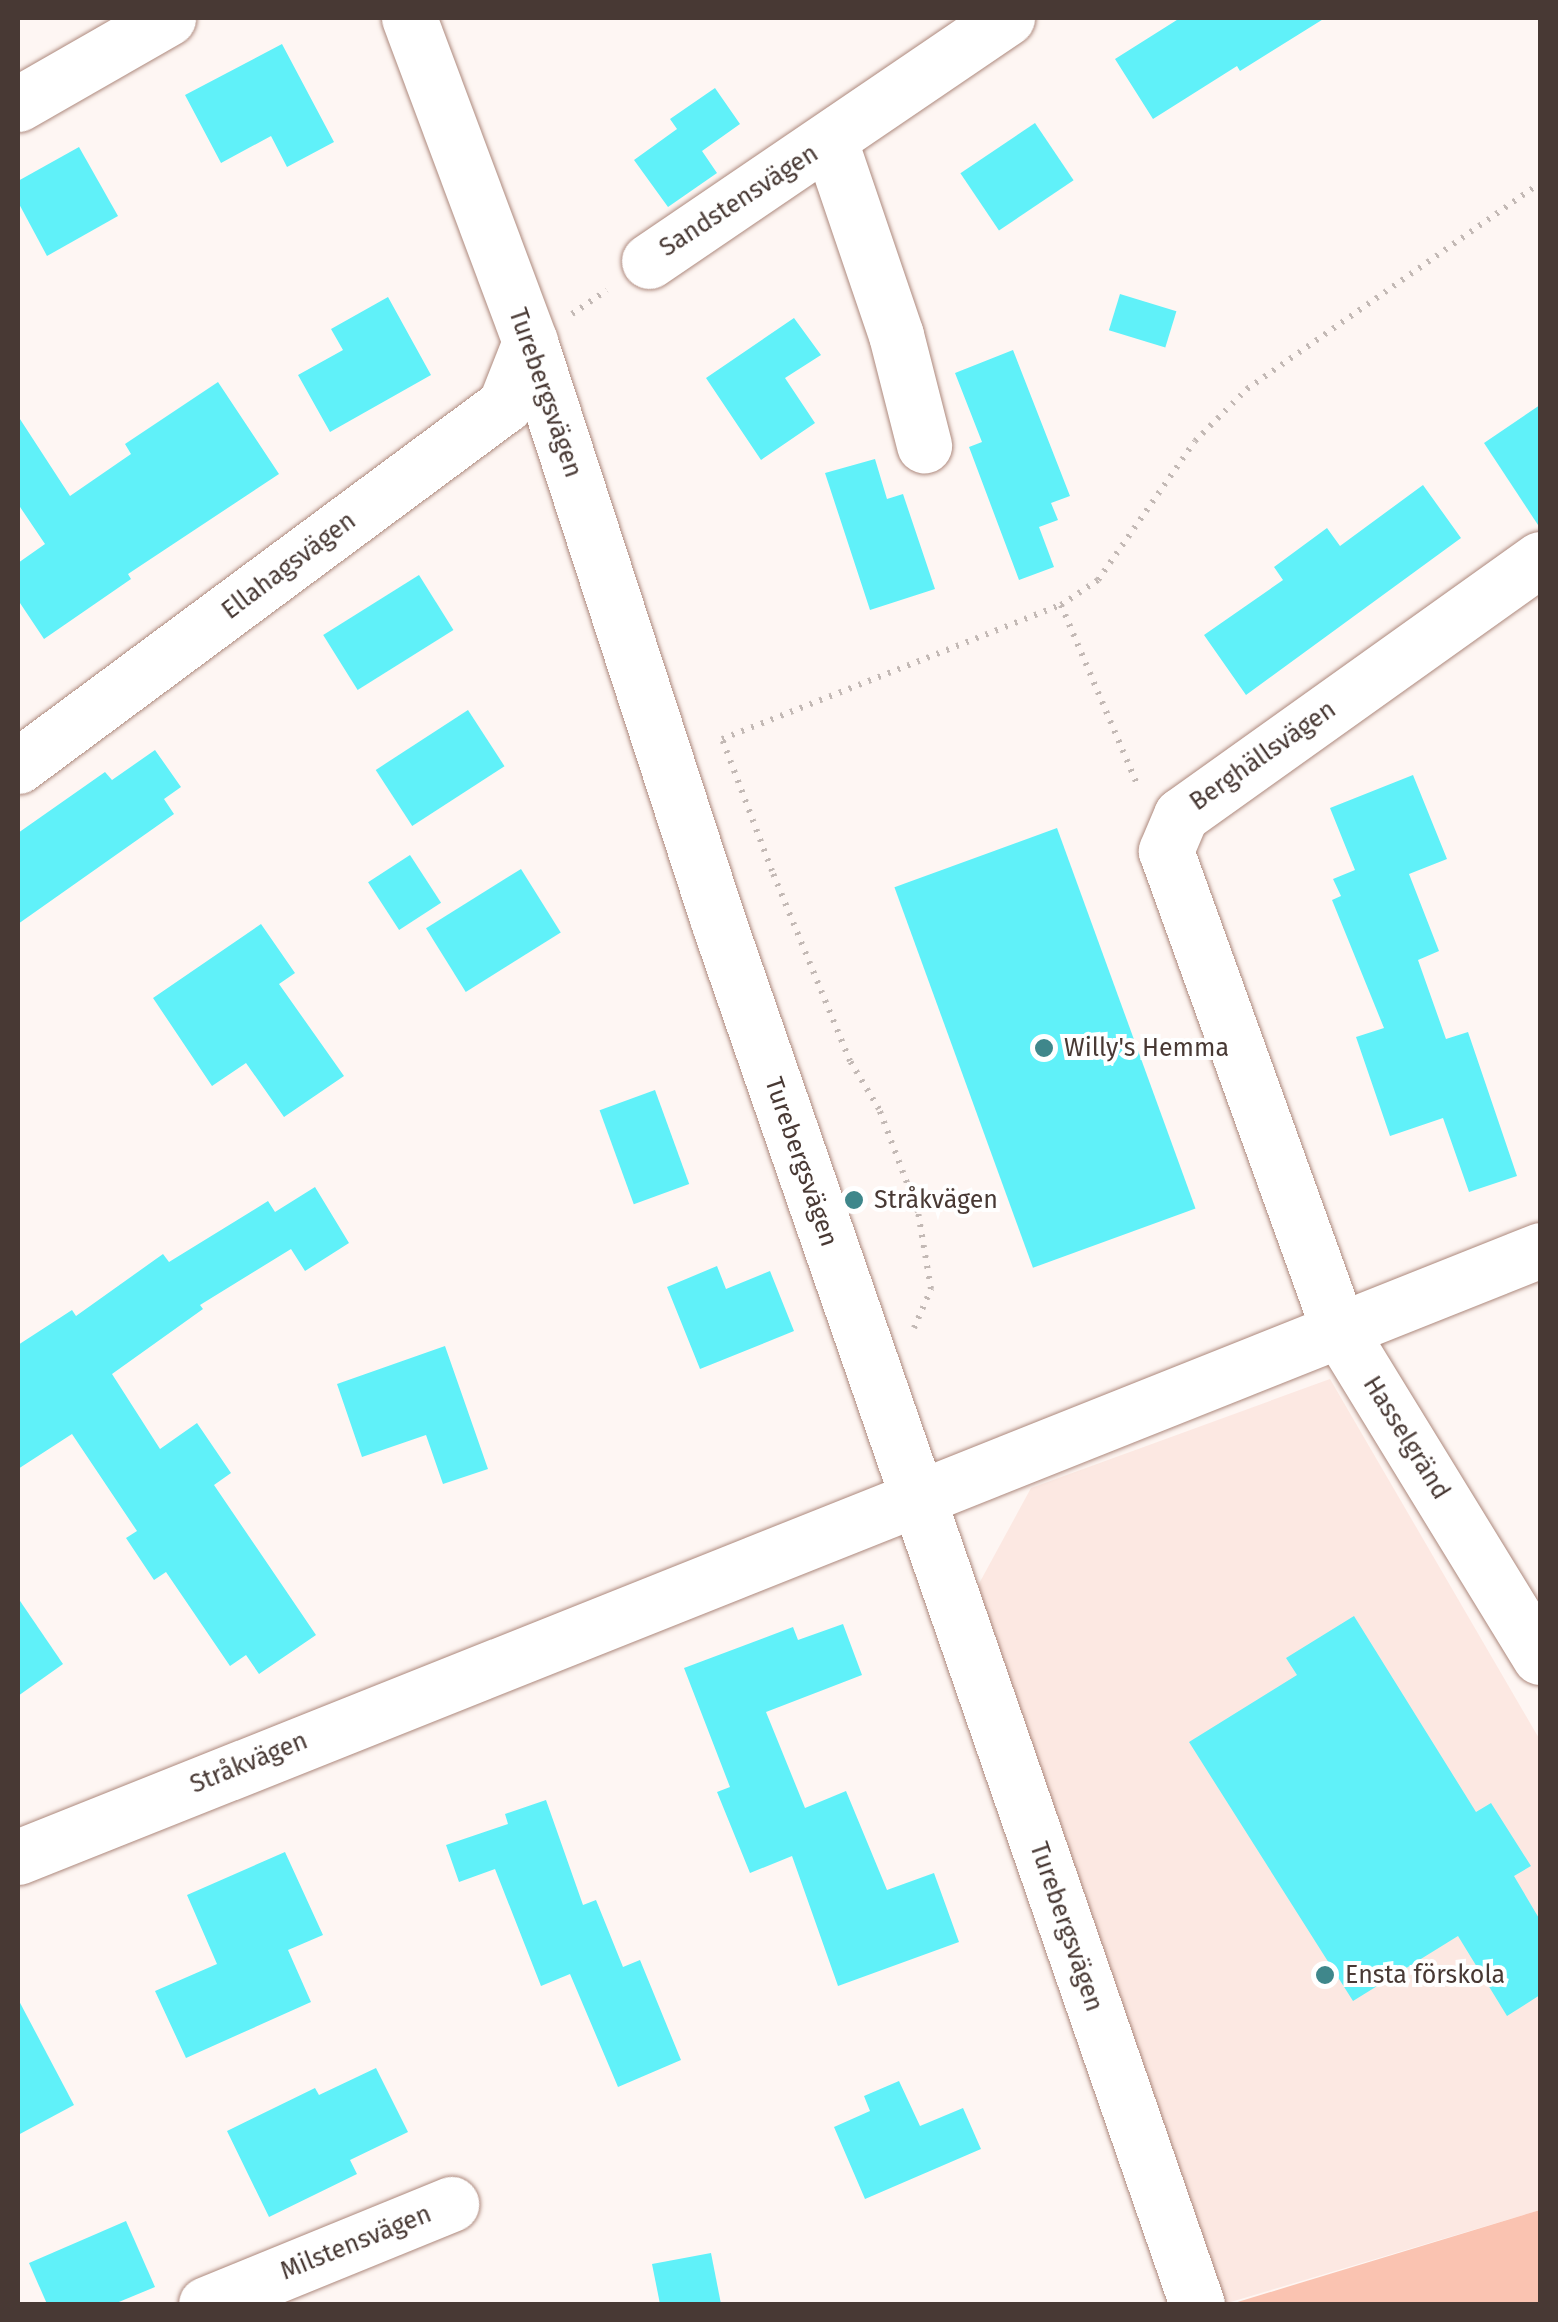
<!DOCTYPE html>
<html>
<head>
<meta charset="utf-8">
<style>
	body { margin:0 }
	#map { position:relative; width:1558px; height:2322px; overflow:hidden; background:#fef6f3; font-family:"Fira Sans",sans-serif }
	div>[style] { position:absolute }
	.built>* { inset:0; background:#fce8e2 }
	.green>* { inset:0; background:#fac3b1 }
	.building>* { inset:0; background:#60f1f9; transform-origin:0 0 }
	.path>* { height:6px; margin-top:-3px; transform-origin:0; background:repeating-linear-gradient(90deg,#c3b9b5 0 2.5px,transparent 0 10.5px) }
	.roads { filter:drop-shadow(0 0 2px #ad897d) drop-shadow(0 0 2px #ad897d) }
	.minor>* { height:55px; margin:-27.5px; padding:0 27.5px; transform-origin:27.5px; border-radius:27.5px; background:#fff }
	.dots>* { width:28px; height:28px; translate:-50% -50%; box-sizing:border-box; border:5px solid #fff; border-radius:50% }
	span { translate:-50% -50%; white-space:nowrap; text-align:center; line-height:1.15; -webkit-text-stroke:8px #fff; paint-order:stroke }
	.street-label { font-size:25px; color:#483934 }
	.poi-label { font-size:25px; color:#483934 }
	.left { translate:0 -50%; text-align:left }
	.frame { position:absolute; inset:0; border:20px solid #483934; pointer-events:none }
</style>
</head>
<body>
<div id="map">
	<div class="built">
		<div style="clip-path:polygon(1330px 1379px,1540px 1740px,1540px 2210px,1224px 2304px,975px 1591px,1031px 1488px)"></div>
	</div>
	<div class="green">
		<div style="clip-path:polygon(1540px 2210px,1540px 2304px,1231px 2304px)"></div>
	</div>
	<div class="building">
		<div style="clip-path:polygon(1180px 18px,1325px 18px,1240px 71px,1237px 66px,1153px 119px,1115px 59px)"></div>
		<div style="clip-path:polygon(282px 44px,334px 142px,287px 167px,271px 136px,221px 163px,185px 95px)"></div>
		<div style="clip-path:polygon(715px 88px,740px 124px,702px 151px,717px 173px,668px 207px,634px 160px,677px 129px,670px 119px)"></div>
		<div style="left:1035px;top:123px;width:69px;height:90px;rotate:56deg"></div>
		<div style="clip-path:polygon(79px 147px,118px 216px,47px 256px,18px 202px,18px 181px)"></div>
		<div style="left:1120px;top:294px;width:59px;height:38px;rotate:17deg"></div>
		<div style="clip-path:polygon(388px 297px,431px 375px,330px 432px,298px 375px,343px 350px,331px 329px)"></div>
		<div style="clip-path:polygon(794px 318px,821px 355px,785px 378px,815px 423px,761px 460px,706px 378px)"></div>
		<div style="clip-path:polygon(1013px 350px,1070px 496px,1051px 503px,1058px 520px,1039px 527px,1054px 567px,1019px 580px,969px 447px,982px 442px,955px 373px)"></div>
		<div style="clip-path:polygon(218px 382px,279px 474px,128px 574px,131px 579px,44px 639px,18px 600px,18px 563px,45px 544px,18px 504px,18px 416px,70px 496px,131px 454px,125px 444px)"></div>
		<div style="clip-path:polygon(1540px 405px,1540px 528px,1484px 443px)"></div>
		<div style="clip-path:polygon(875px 459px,887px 499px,903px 494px,935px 589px,870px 610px,825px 473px)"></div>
		<div style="clip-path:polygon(1423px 485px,1461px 538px,1246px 695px,1204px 635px,1283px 580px,1274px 567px,1327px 528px,1340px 546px)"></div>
		<div style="left:419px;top:575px;width:65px;height:113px;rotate:58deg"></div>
		<div style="left:468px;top:710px;width:67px;height:110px;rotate:57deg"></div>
		<div style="clip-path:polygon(155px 750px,181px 787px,164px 799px,174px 814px,18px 924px,18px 833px,105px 772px,112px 780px)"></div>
		<div style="clip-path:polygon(1413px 775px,1447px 859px,1409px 874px,1439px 951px,1418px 960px,1446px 1039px,1468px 1032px,1517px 1176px,1469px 1192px,1443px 1118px,1390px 1136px,1356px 1037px,1384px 1028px,1332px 900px,1341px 896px,1333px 879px,1355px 870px,1330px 808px)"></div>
		<div style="left:1057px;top:828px;width:405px;height:173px;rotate:70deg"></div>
		<div style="left:410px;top:855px;width:57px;height:50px;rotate:57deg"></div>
		<div style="left:521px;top:869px;width:75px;height:112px;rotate:58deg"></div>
		<div style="clip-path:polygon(261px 924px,295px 973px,279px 984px,344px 1076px,284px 1117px,246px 1063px,212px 1086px,153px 998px)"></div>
		<div style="left:655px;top:1090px;width:100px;height:59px;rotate:70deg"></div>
		<div style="clip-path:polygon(315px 1187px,349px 1243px,305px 1271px,291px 1249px,200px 1305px,203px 1309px,112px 1374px,160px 1449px,197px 1423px,231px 1473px,214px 1485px,316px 1635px,259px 1674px,246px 1655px,230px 1666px,166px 1572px,154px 1580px,126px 1538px,137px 1531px,72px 1434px,18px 1469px,18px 1345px,72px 1310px,76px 1316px,163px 1254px,169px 1262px,268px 1201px,275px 1212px)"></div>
		<div style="clip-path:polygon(717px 1266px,726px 1289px,770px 1271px,794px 1331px,700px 1369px,667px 1287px)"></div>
		<div style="clip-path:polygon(445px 1346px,488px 1469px,443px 1484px,426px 1435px,362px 1457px,337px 1384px)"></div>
		<div style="clip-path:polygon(18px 1598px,63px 1664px,18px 1696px)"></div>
		<div style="clip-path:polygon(1354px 1616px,1476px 1812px,1491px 1803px,1531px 1866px,1514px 1876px,1540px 1920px,1540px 1995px,1507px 2016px,1458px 1936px,1353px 2001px,1189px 1742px,1297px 1675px,1286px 1658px)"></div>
		<div style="clip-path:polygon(843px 1624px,862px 1675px,766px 1712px,805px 1808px,846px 1791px,887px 1890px,934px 1873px,959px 1942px,838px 1986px,792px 1856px,750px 1873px,717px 1792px,730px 1787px,684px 1668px,793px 1627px,798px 1640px)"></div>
		<div style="clip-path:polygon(546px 1800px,583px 1905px,596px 1900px,623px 1967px,640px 1960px,681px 2060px,618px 2087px,570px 1974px,541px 1986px,495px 1869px,459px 1882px,446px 1845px,508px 1824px,505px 1814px)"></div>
		<div style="clip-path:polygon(285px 1852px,323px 1935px,288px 1950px,311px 2002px,186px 2058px,155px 1991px,217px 1964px,187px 1895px)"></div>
		<div style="clip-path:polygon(18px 1999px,74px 2105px,18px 2135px)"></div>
		<div style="clip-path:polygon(376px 2068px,408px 2132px,350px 2160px,357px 2174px,269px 2217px,227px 2131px,315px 2088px,319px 2095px)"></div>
		<div style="clip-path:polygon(899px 2081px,920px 2126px,963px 2108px,981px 2149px,865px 2199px,834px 2127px,870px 2111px,864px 2096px)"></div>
		<div style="clip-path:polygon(126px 2221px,155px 2287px,114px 2304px,47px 2304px,29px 2263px)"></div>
		<div style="clip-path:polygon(711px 2253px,721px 2304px,660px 2304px,652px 2264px)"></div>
	</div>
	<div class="path">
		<div style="left:572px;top:314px;width:42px;rotate:-34.4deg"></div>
		<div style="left:1061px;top:605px;width:197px;rotate:67deg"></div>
		<div style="left:914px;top:1328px;width:43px;rotate:-66.4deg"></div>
		<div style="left:931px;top:1289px;width:78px;rotate:-99.6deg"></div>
		<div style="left:918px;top:1212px;width:110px;rotate:-110.7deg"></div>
		<div style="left:879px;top:1109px;width:56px;rotate:-121.1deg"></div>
		<div style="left:850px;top:1061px;width:205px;rotate:-112.3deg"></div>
		<div style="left:772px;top:871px;width:141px;rotate:-110.7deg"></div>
		<div style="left:722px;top:739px;width:365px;rotate:-21.6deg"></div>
		<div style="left:1061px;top:605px;width:45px;rotate:-34deg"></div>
		<div style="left:1098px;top:580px;width:169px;rotate:-55.1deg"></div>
		<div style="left:1195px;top:441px;width:74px;rotate:-45deg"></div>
		<div style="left:1247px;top:389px;width:358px;rotate:-35.1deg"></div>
	</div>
	<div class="roads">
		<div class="minor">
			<div style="left:409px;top:18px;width:346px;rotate:69.5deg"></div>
			<div style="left:530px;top:342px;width:609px;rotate:72.01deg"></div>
			<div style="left:718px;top:921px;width:1464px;rotate:70.9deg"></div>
			<div style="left:18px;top:104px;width:173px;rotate:-29.8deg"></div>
			<div style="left:830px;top:141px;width:205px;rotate:71.2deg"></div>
			<div style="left:896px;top:335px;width:114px;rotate:75.7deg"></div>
			<div style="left:649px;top:261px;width:433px;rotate:-34.2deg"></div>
			<div style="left:1540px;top:559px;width:441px;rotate:144.5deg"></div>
			<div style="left:1181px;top:815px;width:39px;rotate:113deg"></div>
			<div style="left:1166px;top:851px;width:507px;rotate:70.17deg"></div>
			<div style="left:1338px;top:1328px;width:386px;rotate:58.5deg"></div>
			<div style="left:18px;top:766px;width:606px;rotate:-36.55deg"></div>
			<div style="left:505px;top:405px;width:68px;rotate:-68.4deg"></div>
			<div style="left:18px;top:1857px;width:1639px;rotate:-21.74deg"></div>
			<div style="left:206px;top:2304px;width:265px;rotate:-22.2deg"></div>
		</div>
	</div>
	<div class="dots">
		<div style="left:1044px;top:1048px;background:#3f878b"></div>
		<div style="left:854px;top:1200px;background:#3f878b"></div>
		<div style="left:1325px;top:1975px;background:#3f878b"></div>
	</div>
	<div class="street-label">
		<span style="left:739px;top:201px;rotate:-33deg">Sandstensvägen</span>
		<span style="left:545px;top:393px;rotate:71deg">Turebergsvägen</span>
		<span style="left:289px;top:566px;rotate:-37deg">Ellahagsvägen</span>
		<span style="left:1263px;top:756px;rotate:-35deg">Berghällsvägen</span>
		<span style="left:801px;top:1162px;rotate:71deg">Turebergsvägen</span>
		<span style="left:1406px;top:1438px;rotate:58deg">Hasselgränd</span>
		<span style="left:249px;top:1763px;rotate:-22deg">Stråkvägen</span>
		<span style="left:1066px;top:1927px;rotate:71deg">Turebergsvägen</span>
		<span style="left:356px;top:2243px;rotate:-22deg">Milstensvägen</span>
	</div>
	<div class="poi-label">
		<span class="left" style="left:1064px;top:1048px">Willy's Hemma</span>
		<span class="left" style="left:874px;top:1200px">Stråkvägen</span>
		<span class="left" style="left:1345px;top:1975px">Ensta förskola</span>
	</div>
	<div class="frame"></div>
</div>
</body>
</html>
